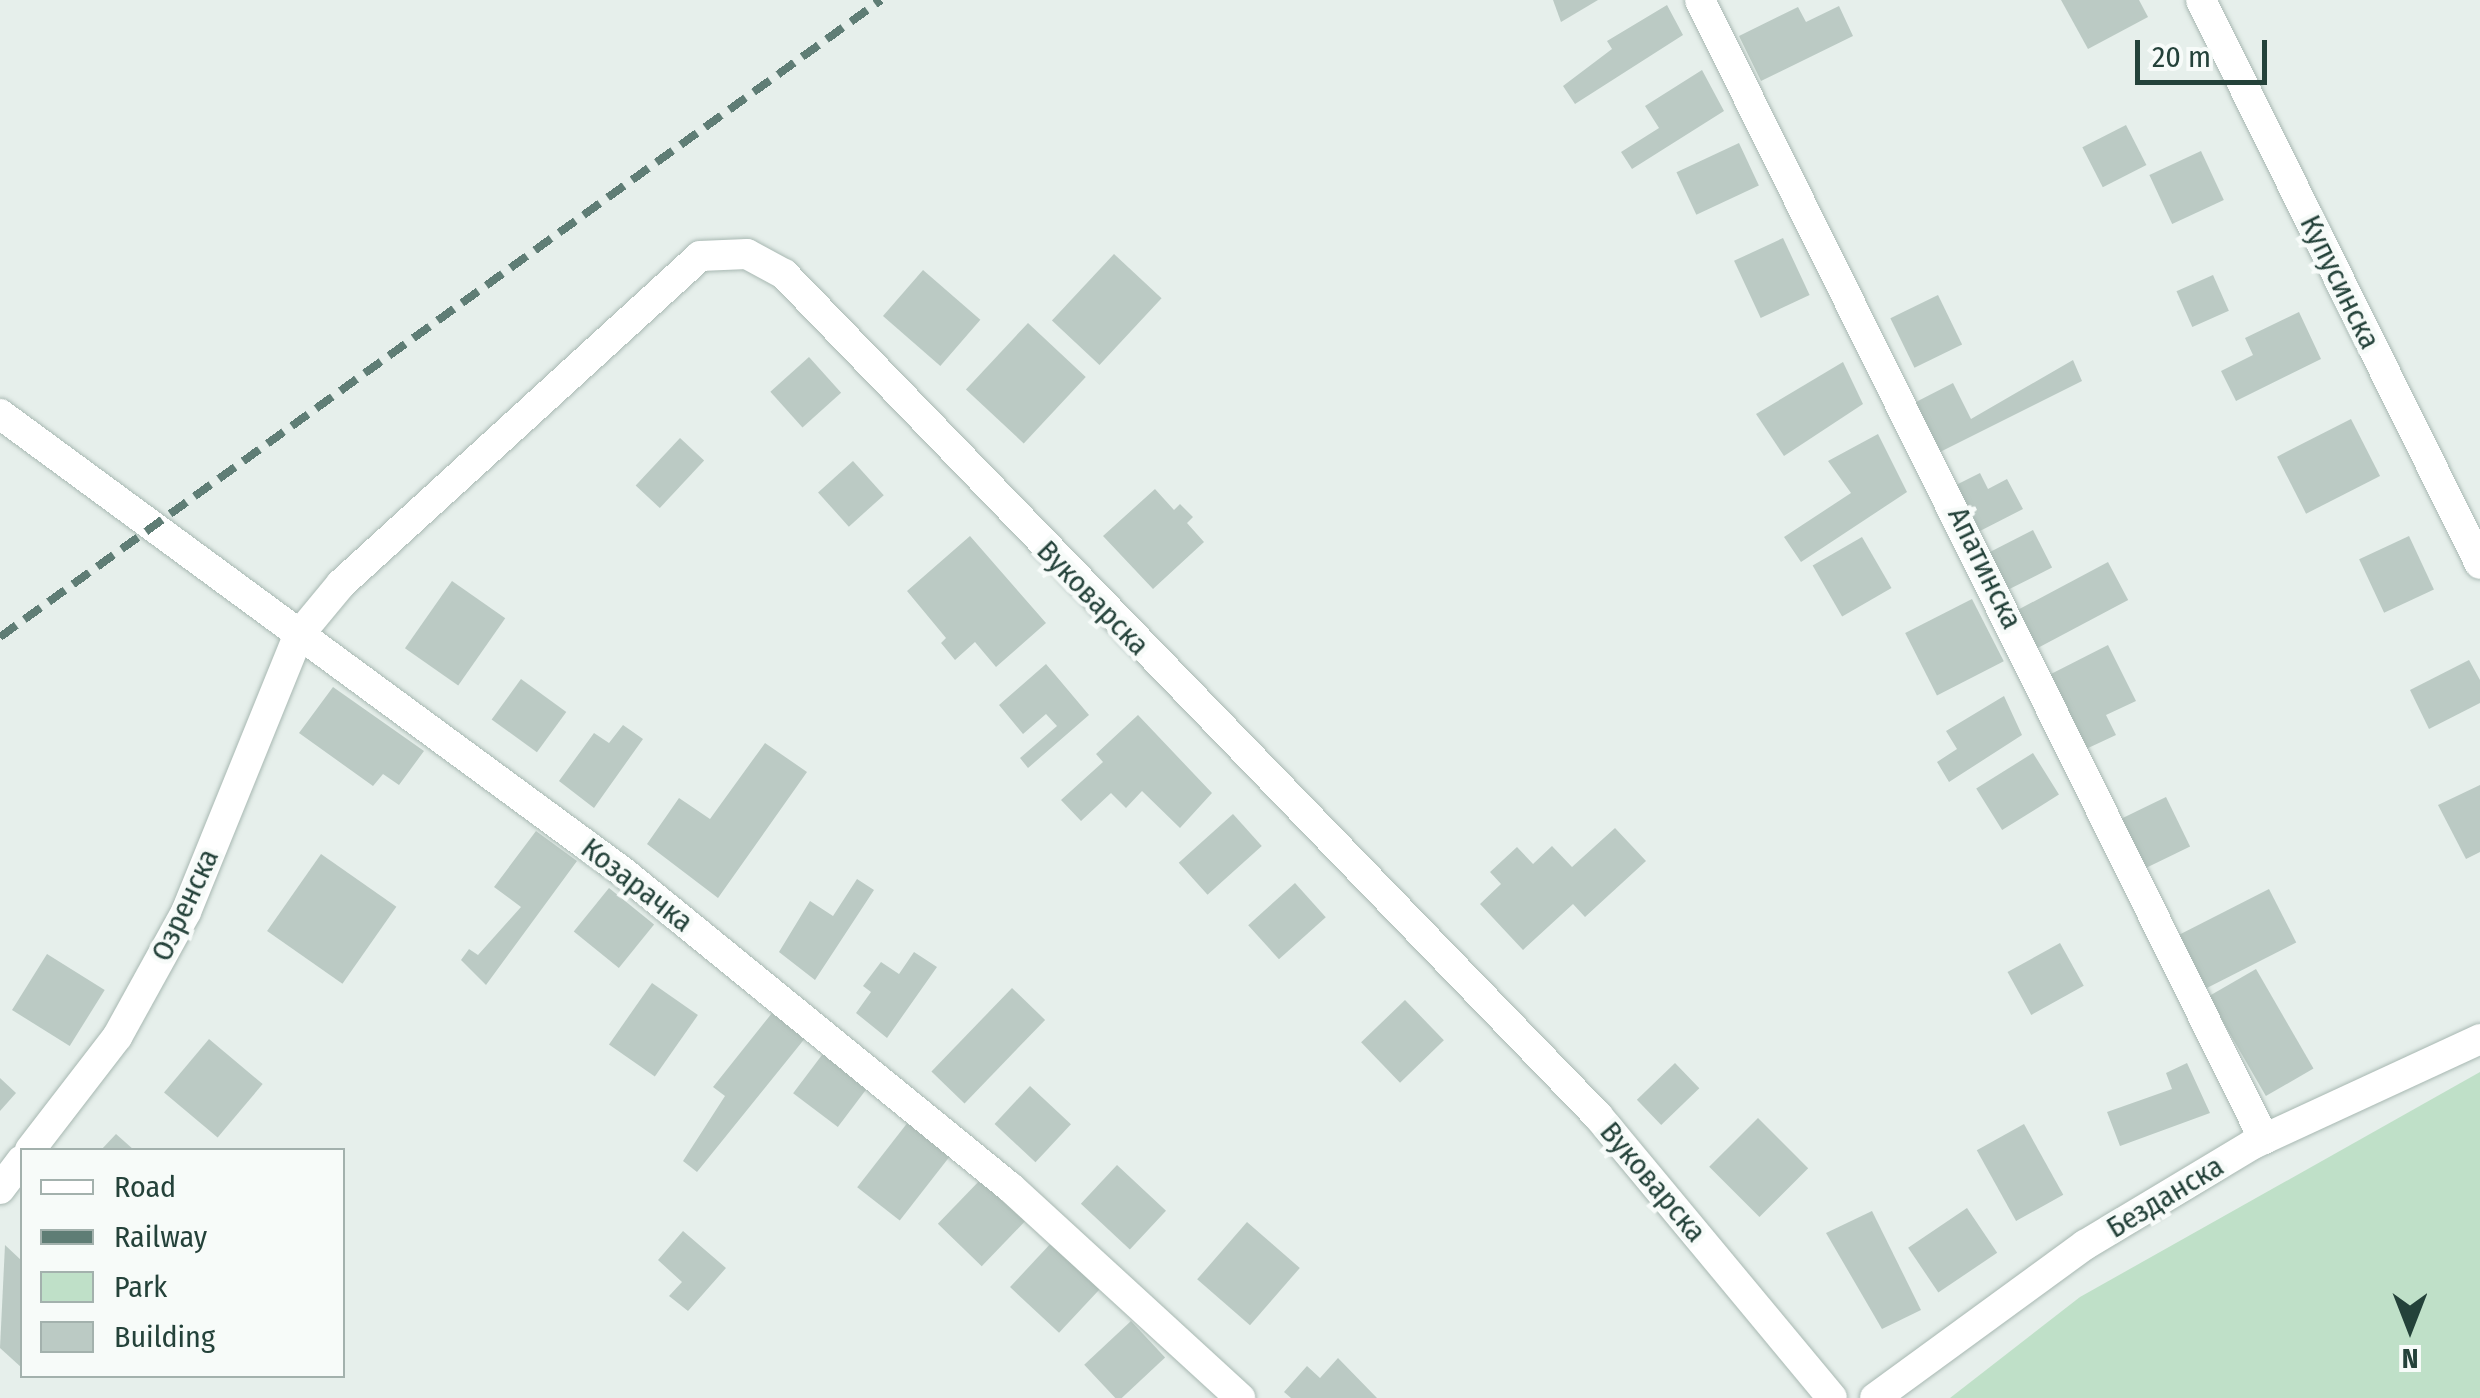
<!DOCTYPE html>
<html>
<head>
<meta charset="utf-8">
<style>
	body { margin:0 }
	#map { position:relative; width:2480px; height:1398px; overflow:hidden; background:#e6efeb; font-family:"Fira Sans Condensed",sans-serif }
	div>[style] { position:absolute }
	.green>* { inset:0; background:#bfe0c8 }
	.building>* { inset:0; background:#bbcac4; transform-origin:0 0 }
	.roads { filter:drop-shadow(0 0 2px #a8b8b2) drop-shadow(0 0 2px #a8b8b2) }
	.street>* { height:30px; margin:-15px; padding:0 15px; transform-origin:15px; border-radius:15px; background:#fff }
	.rail>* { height:8px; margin-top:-4px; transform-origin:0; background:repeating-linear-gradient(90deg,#5f7d75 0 20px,transparent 0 30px) }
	span { translate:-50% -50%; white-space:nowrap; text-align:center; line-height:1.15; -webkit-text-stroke:9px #f7fbf9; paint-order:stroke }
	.street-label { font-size:30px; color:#24423a }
	.legend { position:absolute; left:20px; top:1148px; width:325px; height:230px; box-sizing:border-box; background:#f7fbf9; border:2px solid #a3b1ad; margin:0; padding:12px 18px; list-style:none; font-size:30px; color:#24423a }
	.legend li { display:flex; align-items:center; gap:20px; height:50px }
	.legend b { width:50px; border:2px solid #a3b1ad }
	.north { position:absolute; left:2360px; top:1278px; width:100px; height:100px; -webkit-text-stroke:8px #f7fbf9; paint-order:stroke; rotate:180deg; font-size:28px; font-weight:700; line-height:40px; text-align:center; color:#24423a }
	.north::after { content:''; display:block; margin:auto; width:35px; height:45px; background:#24423a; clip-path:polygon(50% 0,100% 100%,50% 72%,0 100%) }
	.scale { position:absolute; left:2135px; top:40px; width:132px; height:45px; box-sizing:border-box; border:5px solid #24423a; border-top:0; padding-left:12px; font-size:30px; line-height:35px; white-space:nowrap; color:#24423a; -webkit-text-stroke:8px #f7fbf9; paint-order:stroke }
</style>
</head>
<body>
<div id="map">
	<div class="green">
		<div style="clip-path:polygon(2480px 1072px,2480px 1398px,1950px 1398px,2080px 1297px)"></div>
	</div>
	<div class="building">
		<div style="clip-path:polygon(1553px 0,1598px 0,1561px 22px)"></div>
		<div style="clip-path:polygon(2061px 0,2139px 0,2148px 17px,2088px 49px)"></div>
		<div style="clip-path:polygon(1667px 5px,1683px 35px,1575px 104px,1563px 86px,1612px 49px,1607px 41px)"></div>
		<div style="clip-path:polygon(1839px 6px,1853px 36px,1761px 81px,1739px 36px,1798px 7px,1806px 22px)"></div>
		<div style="clip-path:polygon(1702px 70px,1724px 111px,1632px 169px,1621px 152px,1659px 128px,1645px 106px)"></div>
		<div style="left:2126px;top:125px;width:45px;height:49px;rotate:63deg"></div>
		<div style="left:1739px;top:143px;width:47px;height:69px;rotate:65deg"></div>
		<div style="left:2201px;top:151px;width:54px;height:57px;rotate:65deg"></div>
		<div style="left:1783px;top:238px;width:63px;height:54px;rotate:65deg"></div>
		<div style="left:1114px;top:254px;width:65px;height:91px;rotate:43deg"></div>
		<div style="left:923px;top:270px;width:76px;height:61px;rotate:41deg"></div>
		<div style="left:2213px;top:275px;width:39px;height:40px;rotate:66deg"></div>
		<div style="left:1938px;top:295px;width:55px;height:53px;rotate:64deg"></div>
		<div style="clip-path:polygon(2299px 312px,2321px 359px,2236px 401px,2221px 371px,2253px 355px,2245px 338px)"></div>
		<div style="left:1028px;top:323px;width:79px;height:91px;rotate:43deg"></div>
		<div style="left:809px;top:357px;width:48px;height:52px;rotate:48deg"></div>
		<div style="clip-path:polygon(2073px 360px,2082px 381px,1938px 453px,1914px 403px,1953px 383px,1971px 419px)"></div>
		<div style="clip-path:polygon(1843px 362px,1863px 404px,1784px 456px,1756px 414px)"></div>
		<div style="left:2351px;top:419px;width:64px;height:83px;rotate:63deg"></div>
		<div style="clip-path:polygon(1878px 434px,1907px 492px,1801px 562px,1784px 537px,1851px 493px,1828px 461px)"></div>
		<div style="left:680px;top:438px;width:33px;height:65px;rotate:43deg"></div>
		<div style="left:853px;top:461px;width:46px;height:47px;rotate:48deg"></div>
		<div style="clip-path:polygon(1980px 473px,1988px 489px,2007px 479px,2023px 509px,1978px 532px,1954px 486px)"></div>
		<div style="clip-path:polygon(1155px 489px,1174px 510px,1180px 504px,1193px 517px,1187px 523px,1204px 542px,1153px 589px,1103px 536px)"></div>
		<div style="left:2033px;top:530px;width:42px;height:50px;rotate:63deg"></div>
		<div style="clip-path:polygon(970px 536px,1046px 623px,996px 667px,975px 642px,955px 660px,941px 643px,946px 638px,907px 591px)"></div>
		<div style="left:2409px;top:536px;width:59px;height:55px;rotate:65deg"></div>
		<div style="left:1862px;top:537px;width:59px;height:57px;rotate:60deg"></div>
		<div style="left:2108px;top:562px;width:43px;height:103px;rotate:62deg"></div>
		<div style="left:452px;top:581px;width:65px;height:82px;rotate:35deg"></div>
		<div style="left:1972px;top:599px;width:70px;height:75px;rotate:63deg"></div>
		<div style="clip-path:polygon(2108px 645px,2136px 701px,2106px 715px,2116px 735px,2086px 749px,2049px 675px)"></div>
		<div style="clip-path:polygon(2469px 660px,2480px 680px,2480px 703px,2429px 729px,2410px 690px)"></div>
		<div style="clip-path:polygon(1046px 664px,1089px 715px,1028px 768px,1020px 758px,1057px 726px,1046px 714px,1023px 734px,999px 705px)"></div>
		<div style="left:521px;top:679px;width:56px;height:50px;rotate:36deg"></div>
		<div style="clip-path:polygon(333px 687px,424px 751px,399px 785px,383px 774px,373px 786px,299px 733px)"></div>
		<div style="clip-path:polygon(2004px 696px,2022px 735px,1949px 782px,1937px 762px,1957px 749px,1946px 731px)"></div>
		<div style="clip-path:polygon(1138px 715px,1212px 793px,1180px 828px,1142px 791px,1126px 808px,1111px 793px,1081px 821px,1061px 800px,1103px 762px,1096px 754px)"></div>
		<div style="clip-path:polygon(623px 725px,643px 739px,594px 808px,559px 781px,594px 733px,609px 743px)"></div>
		<div style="clip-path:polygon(765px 743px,807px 772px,718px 898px,647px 844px,679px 798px,710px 819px)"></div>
		<div style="left:2033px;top:753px;width:49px;height:67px;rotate:58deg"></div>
		<div style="clip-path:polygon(2480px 785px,2480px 852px,2466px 859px,2438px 805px)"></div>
		<div style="left:2166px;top:797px;width:55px;height:51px;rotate:64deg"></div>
		<div style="left:1233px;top:814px;width:43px;height:73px;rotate:48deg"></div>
		<div style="clip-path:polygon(1615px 828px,1646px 861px,1585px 917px,1573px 904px,1523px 950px,1480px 904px,1501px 884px,1490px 872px,1517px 847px,1533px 864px,1552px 846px,1572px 867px)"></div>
		<div style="clip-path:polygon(536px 831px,577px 861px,486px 985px,461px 960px,469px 949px,478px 955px,521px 907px,494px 887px)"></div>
		<div style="left:321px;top:854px;width:92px;height:94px;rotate:35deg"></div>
		<div style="clip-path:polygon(857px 879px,874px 890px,815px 980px,779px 952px,810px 901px,833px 916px)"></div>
		<div style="left:1295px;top:883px;width:46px;height:63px;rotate:48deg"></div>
		<div style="left:609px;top:888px;width:58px;height:56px;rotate:39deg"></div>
		<div style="left:2269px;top:889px;width:60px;height:103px;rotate:63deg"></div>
		<div style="left:2060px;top:943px;width:49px;height:60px;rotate:61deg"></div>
		<div style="clip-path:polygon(914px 952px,937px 967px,887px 1038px,856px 1013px,871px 992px,863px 986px,881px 962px,899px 974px)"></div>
		<div style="left:47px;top:954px;width:68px;height:66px;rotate:32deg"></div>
		<div style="left:2256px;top:969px;width:115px;height:55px;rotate:60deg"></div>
		<div style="left:652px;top:983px;width:56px;height:75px;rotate:35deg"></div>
		<div style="left:1012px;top:988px;width:46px;height:116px;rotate:44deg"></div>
		<div style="left:1405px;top:1000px;width:56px;height:61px;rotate:46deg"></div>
		<div style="clip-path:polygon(772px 1013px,806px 1037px,697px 1172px,683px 1161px,725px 1096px,713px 1087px)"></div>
		<div style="left:209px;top:1039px;width:70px;height:70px;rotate:40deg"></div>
		<div style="left:825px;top:1051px;width:56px;height:53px;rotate:37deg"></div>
		<div style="left:1675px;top:1063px;width:35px;height:53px;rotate:46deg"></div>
		<div style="clip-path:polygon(2187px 1063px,2210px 1113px,2120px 1146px,2107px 1112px,2172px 1089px,2166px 1073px)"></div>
		<div style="clip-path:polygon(0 1078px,16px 1093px,0 1111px)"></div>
		<div style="left:1030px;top:1086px;width:56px;height:52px;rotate:43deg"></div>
		<div style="left:912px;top:1117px;width:54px;height:89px;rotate:38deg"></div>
		<div style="left:1758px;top:1118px;width:71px;height:69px;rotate:45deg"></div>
		<div style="left:2024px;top:1124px;width:81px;height:54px;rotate:61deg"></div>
		<div style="clip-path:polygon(116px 1134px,134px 1150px,101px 1150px)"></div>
		<div style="left:1117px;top:1165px;width:67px;height:53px;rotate:43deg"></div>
		<div style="left:983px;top:1177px;width:61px;height:65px;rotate:44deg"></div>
		<div style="left:1967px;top:1208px;width:54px;height:71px;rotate:56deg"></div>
		<div style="clip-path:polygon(1872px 1211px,1921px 1310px,1882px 1329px,1826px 1233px)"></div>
		<div style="left:1247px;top:1222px;width:70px;height:76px;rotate:41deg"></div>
		<div style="clip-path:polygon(683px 1231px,726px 1268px,688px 1311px,669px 1296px,682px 1282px,658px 1260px)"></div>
		<div style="left:1053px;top:1241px;width:67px;height:63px;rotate:43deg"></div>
		<div style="clip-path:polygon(5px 1245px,22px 1261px,22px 1368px,0 1348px)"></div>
		<div style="left:1131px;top:1321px;width:50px;height:64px;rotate:47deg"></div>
		<div style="clip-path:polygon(1338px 1358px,1377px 1398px,1291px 1398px,1284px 1392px,1307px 1366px,1320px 1378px)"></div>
	</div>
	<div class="roads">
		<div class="street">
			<div style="left:1700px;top:0;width:1271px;rotate:63.66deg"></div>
			<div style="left:2201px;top:0;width:629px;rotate:63.68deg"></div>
			<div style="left:0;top:414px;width:773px;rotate:36.32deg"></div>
			<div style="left:623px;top:872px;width:500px;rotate:39.16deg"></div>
			<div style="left:1011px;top:1188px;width:311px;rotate:42.5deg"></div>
			<div style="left:30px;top:1150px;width:143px;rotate:-52.4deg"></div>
			<div style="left:117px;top:1037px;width:143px;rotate:-61.1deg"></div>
			<div style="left:186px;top:912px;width:298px;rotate:-67.9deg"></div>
			<div style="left:298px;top:636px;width:67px;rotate:-50.4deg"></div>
			<div style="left:341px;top:584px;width:486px;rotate:-42.4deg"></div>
			<div style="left:700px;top:256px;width:47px;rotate:-2.4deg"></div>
			<div style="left:747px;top:254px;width:42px;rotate:28.4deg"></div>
			<div style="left:784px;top:274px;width:1171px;rotate:45.97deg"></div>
			<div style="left:1598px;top:1116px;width:366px;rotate:50.3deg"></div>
			<div style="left:0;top:1189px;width:36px;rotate:-53deg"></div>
			<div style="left:1875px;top:1398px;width:260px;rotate:-36.1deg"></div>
			<div style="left:2085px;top:1245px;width:196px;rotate:-31deg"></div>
			<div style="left:2253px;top:1144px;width:250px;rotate:-24.8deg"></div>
		</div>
	</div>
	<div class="rail">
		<div style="left:0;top:637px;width:1087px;rotate:-35.87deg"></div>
	</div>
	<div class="street-label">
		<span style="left:2340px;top:282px;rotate:64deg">Купусинска</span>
		<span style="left:1985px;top:568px;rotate:64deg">Апатинска</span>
		<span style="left:1093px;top:598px;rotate:46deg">Вуковарска</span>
		<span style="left:637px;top:885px;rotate:38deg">Козарачка</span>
		<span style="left:185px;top:905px;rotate:-65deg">Озренска</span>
		<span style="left:1653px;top:1182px;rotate:50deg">Вуковарска</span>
		<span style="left:2165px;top:1197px;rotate:-31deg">Безданска</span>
	</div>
	<ul class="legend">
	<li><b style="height:12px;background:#fff"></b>Road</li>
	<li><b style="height:12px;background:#5f7d75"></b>Railway</li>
	<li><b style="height:28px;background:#bfe0c8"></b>Park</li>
	<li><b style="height:28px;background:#bbcac4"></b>Building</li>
	</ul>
	<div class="north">N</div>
	<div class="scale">20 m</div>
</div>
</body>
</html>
